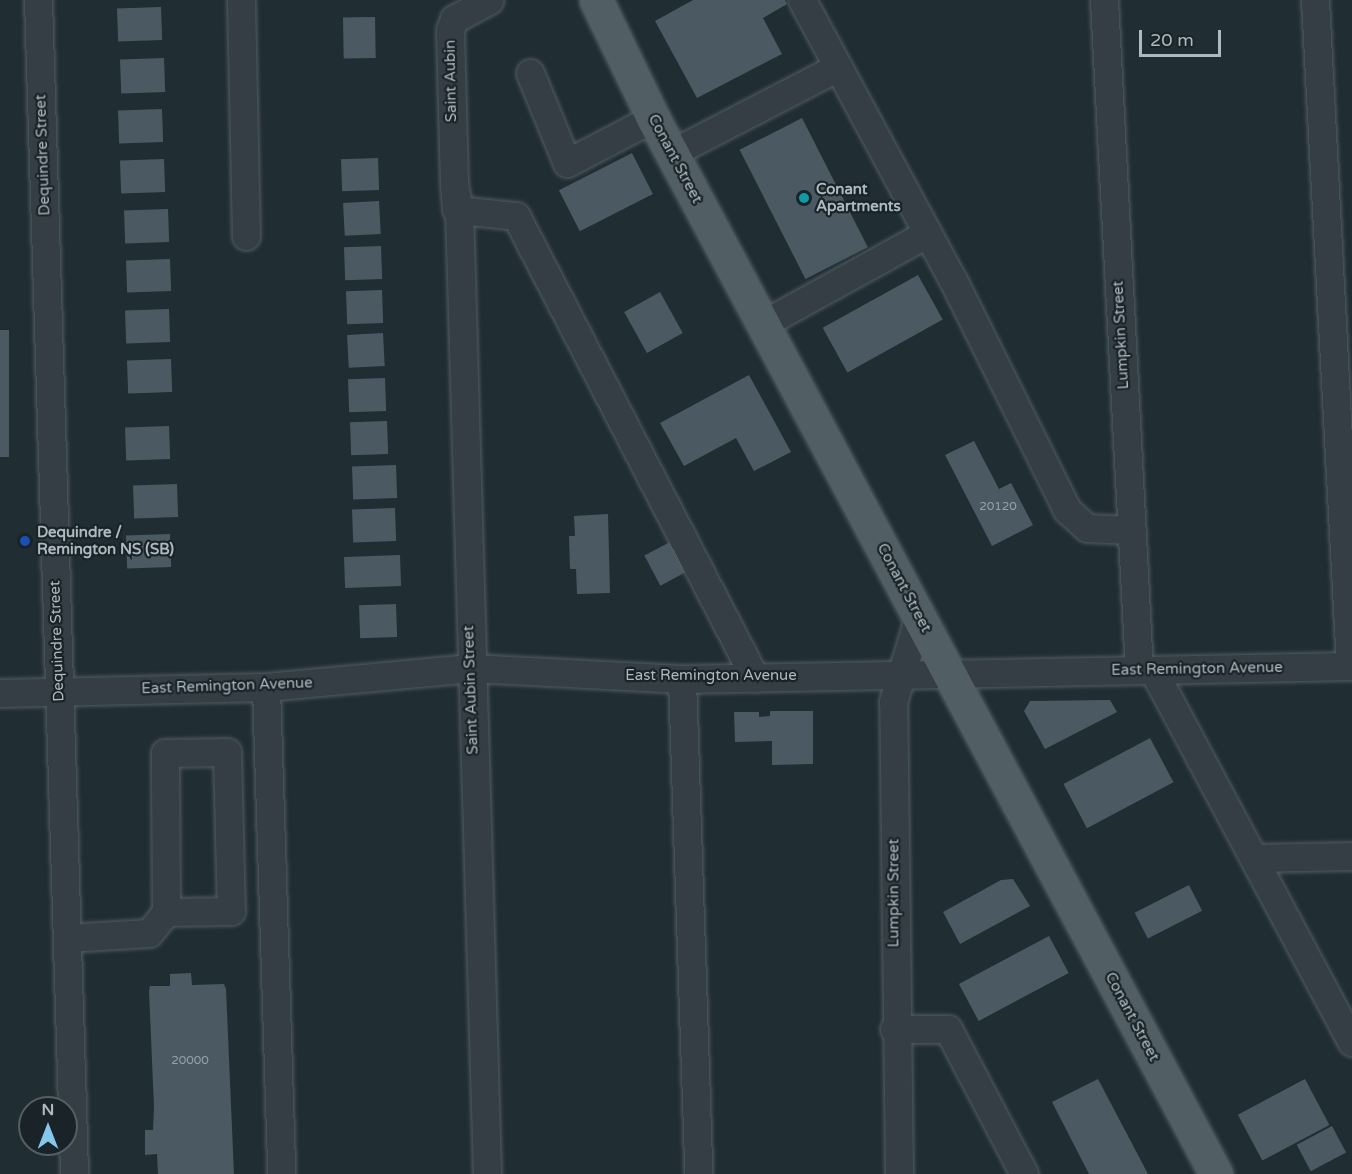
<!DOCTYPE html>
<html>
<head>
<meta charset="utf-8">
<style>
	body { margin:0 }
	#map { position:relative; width:1352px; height:1174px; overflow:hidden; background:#202d33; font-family:"Varela Round",sans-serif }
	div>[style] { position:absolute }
	.building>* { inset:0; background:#4b5a62; transform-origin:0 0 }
	.roads { filter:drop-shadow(0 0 2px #515c62) drop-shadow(0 0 2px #515c62) }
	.minor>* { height:27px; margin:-13.5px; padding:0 13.5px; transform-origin:13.5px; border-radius:13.5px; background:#343e44 }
	.major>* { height:33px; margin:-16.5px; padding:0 16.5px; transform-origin:16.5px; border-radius:16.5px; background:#515e64 }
	.dots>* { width:16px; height:16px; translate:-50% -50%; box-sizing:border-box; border:3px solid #192328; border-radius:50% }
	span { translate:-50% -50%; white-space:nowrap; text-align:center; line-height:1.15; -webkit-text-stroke:4.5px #192328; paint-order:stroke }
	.number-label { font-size:12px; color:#94a2a9 }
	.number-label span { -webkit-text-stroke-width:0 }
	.street-label { font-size:15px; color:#adbac1 }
	.poi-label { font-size:15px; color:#adbac1; font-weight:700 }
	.left { translate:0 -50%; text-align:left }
	.north { position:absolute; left:18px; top:1096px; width:60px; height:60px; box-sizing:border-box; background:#192328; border:2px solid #545f65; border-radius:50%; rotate:0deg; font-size:16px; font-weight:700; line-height:24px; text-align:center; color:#adbac1 }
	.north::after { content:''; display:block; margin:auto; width:21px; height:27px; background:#86c8ed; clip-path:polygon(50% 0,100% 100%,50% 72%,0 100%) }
	.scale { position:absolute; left:1139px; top:30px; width:82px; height:27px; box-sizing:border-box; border:3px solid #adbac1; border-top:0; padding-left:8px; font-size:18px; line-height:21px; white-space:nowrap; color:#adbac1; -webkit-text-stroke:4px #192328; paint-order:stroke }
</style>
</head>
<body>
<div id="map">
	<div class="building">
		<div style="clip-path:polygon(693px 0,785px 0,787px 4px,763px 18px,782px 54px,697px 98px,655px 21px)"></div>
		<div style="left:161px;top:7px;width:33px;height:44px;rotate:88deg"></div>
		<div style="left:375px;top:17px;width:41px;height:32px;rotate:89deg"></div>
		<div style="left:164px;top:58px;width:34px;height:44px;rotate:88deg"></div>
		<div style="left:162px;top:109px;width:33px;height:44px;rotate:88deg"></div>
		<div style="left:802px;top:118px;width:145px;height:70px;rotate:63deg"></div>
		<div style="left:632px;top:153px;width:46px;height:82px;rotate:63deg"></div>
		<div style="left:378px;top:158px;width:32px;height:37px;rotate:88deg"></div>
		<div style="left:164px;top:159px;width:33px;height:44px;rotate:88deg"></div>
		<div style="left:379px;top:201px;width:33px;height:36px;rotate:87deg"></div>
		<div style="left:168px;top:209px;width:33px;height:44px;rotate:88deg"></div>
		<div style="left:381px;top:246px;width:33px;height:37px;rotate:88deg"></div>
		<div style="left:170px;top:259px;width:32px;height:44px;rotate:88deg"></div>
		<div style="left:918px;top:275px;width:51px;height:109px;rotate:61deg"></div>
		<div style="left:382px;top:290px;width:33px;height:36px;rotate:88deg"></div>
		<div style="left:660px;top:292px;width:47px;height:41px;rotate:61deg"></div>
		<div style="left:169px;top:309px;width:33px;height:44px;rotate:88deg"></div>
		<div style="left:9px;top:330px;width:127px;height:9px;rotate:90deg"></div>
		<div style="left:383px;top:333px;width:33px;height:36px;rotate:87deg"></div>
		<div style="left:171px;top:359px;width:33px;height:44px;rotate:88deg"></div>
		<div style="clip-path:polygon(749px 375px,791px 452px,754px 471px,736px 438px,684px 466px,660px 423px)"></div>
		<div style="left:385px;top:378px;width:33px;height:37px;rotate:88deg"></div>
		<div style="left:387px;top:421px;width:33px;height:37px;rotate:88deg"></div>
		<div style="left:169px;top:426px;width:33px;height:44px;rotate:88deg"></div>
		<div style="clip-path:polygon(974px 441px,999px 489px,1011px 483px,1033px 525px,992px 546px,945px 455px)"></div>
		<div style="left:396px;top:465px;width:33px;height:44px;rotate:88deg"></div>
		<div style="left:177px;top:484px;width:33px;height:44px;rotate:88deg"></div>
		<div style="left:395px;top:508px;width:33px;height:43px;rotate:88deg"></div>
		<div style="clip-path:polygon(608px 514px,610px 593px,577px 594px,576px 569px,570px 569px,569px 536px,575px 536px,574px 516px)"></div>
		<div style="left:170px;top:534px;width:33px;height:44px;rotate:88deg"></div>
		<div style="left:670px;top:542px;width:34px;height:29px;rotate:62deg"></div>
		<div style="left:400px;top:555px;width:31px;height:56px;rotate:88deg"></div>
		<div style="left:396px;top:604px;width:33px;height:37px;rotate:88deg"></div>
		<div style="clip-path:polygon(1110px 700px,1117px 712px,1045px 749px,1024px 711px,1030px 701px)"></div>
		<div style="clip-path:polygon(770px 711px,813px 711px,813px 764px,772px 765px,772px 741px,735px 742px,734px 712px,759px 712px,759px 717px,770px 716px)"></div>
		<div style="left:1150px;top:738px;width:50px;height:98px;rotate:62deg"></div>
		<div style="clip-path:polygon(1013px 879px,1030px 906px,960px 944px,943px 912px,1001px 880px)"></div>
		<div style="left:1189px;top:885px;width:29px;height:61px;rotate:63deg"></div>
		<div style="left:1049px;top:936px;width:42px;height:102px;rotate:62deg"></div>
		<div style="clip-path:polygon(191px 973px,192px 985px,224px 984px,226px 989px,234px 1174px,158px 1174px,157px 1154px,145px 1155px,145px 1130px,153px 1130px,154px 1107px,149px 991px,150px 986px,170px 986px,170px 974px)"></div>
		<div style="clip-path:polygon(1098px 1079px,1148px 1174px,1089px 1174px,1052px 1102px)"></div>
		<div style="left:1305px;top:1079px;width:52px;height:76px;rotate:62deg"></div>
		<div style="left:1332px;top:1126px;width:30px;height:40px;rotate:62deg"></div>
	</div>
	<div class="roads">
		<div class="minor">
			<div style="left:38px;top:0;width:1175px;rotate:88.24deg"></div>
			<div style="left:241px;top:0;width:236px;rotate:88.8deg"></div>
			<div style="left:802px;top:0;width:316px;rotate:61.7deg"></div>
			<div style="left:952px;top:278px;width:259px;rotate:63.6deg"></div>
			<div style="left:1067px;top:510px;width:27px;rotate:42deg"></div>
			<div style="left:1087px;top:528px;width:44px;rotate:2.6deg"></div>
			<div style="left:1104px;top:0;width:671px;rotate:87.01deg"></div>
			<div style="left:1315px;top:0;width:667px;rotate:86.99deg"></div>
			<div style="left:530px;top:73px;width:97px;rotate:67.7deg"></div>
			<div style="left:567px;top:163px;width:97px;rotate:-27.6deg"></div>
			<div style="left:672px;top:153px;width:187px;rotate:-27.4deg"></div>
			<div style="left:454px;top:184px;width:154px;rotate:-91.5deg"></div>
			<div style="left:450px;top:30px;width:12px;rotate:-70deg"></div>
			<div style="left:454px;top:19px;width:40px;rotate:-28deg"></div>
			<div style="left:763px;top:324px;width:188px;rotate:-28.9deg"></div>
			<div style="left:1153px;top:670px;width:422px;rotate:61.9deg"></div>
			<div style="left:682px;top:679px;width:495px;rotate:88.1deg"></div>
			<div style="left:266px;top:687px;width:487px;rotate:88.2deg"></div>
			<div style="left:0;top:693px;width:266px;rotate:-1.3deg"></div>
			<div style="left:266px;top:687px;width:206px;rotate:-5.3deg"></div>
			<div style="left:471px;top:668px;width:211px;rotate:3deg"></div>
			<div style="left:682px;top:679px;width:670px;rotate:-1.11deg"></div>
			<div style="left:1254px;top:858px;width:98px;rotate:-1.2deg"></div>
			<div style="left:67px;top:938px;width:82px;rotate:-3.5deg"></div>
			<div style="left:149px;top:933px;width:27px;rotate:-51deg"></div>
			<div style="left:166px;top:912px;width:159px;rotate:-90.4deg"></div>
			<div style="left:165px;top:753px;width:62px;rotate:-0.9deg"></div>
			<div style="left:227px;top:752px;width:159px;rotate:88.6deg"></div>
			<div style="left:231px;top:911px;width:65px;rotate:179.1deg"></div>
			<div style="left:894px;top:1029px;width:54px"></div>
			<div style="left:948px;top:1029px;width:164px;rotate:62.3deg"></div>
			<div style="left:487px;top:1174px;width:964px;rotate:-91.66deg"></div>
			<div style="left:459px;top:210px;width:26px;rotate:-101deg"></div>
			<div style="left:454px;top:184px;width:25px;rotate:85deg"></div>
			<div style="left:456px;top:209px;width:3px;rotate:18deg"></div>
			<div style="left:459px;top:210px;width:57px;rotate:6deg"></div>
			<div style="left:516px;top:216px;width:520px;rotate:62.65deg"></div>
			<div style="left:899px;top:1174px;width:472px;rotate:-90.7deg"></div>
			<div style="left:893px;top:702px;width:90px;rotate:-73.2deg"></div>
		</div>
		<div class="major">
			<div style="left:596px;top:0;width:131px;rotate:64.2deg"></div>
			<div style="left:653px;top:118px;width:1197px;rotate:61.94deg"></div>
		</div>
	</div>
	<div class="dots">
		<div style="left:804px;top:198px;background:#0f9aa8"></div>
		<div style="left:25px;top:541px;background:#1a4fb4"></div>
	</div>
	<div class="number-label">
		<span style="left:998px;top:507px">20120</span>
		<span style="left:190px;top:1061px">20000</span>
	</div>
	<div class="street-label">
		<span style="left:451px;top:81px;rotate:-91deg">Saint Aubin</span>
		<span style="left:43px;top:155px;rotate:-92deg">Dequindre Street</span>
		<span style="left:675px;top:159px;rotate:62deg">Conant Street</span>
		<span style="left:1121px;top:335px;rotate:-93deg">Lumpkin Street</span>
		<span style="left:904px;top:588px;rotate:62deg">Conant Street</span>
		<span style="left:57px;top:641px;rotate:-92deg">Dequindre Street</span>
		<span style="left:1197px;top:669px;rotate:-1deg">East Remington Avenue</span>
		<span style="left:711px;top:676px">East Remington Avenue</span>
		<span style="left:227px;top:686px;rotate:-2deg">East Remington Avenue</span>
		<span style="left:471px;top:690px;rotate:-92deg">Saint Aubin Street</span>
		<span style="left:894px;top:893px;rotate:-90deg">Lumpkin Street</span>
		<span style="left:1132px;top:1017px;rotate:62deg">Conant Street</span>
	</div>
	<div class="poi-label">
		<span class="left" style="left:816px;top:198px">Conant<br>Apartments</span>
		<span class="left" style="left:37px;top:541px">Dequindre /<br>Remington NS (SB)</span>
	</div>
	<div class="north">N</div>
	<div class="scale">20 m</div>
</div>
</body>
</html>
